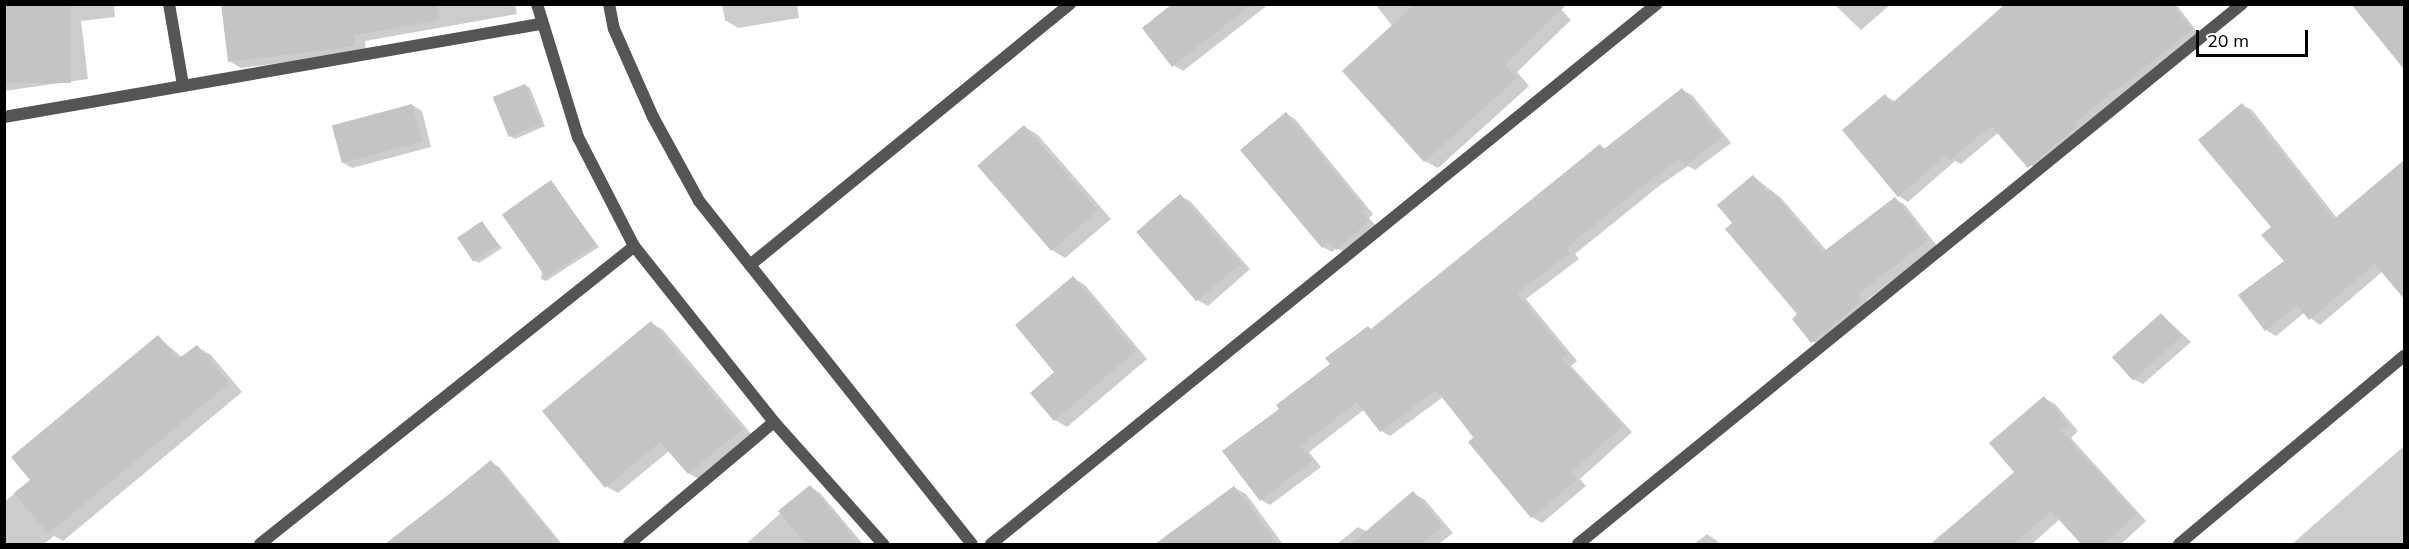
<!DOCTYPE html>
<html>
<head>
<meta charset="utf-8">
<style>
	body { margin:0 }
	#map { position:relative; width:2409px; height:549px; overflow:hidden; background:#fff; font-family:Mulish,sans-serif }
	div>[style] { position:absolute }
	.shadow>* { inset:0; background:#0003 }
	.building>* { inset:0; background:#c4c4c4; transform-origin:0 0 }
	.street>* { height:12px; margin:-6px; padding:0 6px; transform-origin:6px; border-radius:6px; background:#555 }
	span { translate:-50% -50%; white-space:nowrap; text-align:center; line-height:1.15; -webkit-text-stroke:4.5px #fff; paint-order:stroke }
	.frame { position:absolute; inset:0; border:6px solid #000; pointer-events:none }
	.scale { position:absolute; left:2196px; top:30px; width:112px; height:27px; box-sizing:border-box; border:3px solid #000; border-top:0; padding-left:8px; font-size:18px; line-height:21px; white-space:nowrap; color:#000; -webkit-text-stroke:4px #fff; paint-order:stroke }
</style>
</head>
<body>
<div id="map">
	<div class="shadow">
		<div style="clip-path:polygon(4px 4px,126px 4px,114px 7px,115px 17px,81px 21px,88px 79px,4px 91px)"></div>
		<div style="clip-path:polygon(222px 4px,515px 4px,517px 14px,365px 41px,366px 52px,241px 68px,229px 61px)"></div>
		<div style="clip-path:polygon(722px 4px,797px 4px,799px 18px,738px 28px,725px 20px)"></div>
		<div style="clip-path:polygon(1173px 4px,1269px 4px,1183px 71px,1173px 65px)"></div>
		<div style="clip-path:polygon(1375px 4px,1556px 4px,1571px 20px,1517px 72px,1529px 86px,1438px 168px,1425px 161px,1393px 27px)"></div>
		<div style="clip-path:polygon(1834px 4px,1891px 4px,1861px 30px)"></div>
		<div style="clip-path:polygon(2005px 4px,2176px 4px,2200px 36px,2038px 172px,1999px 132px,1961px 164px,1955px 161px,1908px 202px,1899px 196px,1885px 96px,1896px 102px)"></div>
		<div style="clip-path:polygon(2366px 4px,2404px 4px,2404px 69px,2358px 11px)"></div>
		<div style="clip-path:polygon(525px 85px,530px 88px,545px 126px,515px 139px,510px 136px)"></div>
		<div style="clip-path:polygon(1682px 90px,1692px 95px,1731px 143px,1695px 170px,1688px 166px,1659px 186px,1575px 254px,1579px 259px,1526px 299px,1577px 361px,1571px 366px,1632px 432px,1580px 479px,1586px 486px,1542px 523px,1532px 517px,1443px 397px,1390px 436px,1381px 431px,1365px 409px,1309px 452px,1321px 467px,1270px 505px,1261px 500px,1281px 409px,1372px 330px,1600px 146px,1606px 149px)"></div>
		<div style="clip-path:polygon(412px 105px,422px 111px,431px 147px,352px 168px,342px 162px)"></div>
		<div style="clip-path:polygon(2242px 105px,2252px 110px,2337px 218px,2404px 161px,2404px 296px,2383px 271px,2320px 325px,2304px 313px,2276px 336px,2266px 330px,2286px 261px,2273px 227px)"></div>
		<div style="clip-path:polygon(1286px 114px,1295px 119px,1373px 214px,1369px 218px,1377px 227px,1347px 254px,1337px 248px,1332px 252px,1323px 247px,1242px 150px)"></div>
		<div style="clip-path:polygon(1024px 127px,1037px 134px,1111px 219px,1065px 258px,1052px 250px)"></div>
		<div style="clip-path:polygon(1754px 177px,1781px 198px,1827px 251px,1895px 199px,1905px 205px,1937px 246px,1867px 300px,1872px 306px,1822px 347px,1812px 341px,1799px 314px,1734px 224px)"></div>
		<div style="clip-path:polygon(551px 182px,599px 247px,546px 281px,541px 279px)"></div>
		<div style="clip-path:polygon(1180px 196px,1190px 201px,1250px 269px,1208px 306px,1199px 301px)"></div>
		<div style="clip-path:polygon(482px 223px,502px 248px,479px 263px,474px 260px)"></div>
		<div style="clip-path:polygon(1073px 278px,1085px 285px,1147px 359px,1067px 427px,1055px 420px,1056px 372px)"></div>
		<div style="clip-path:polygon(2162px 315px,2191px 342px,2143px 384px,2133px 379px)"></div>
		<div style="clip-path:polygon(651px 323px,663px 330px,753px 436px,700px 480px,688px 473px,669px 451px,618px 493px,606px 486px)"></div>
		<div style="clip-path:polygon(158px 337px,183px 358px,197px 347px,211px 355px,242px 392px,63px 541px,54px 536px,44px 544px,4px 544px,4px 502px,32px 480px)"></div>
		<div style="clip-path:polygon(2044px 398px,2055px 404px,2078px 431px,2071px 438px,2146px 521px,2121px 544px,2083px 544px,2060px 519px,2032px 544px,1930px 544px,2016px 472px)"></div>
		<div style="clip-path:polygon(2404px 446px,2404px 544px,2292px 544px)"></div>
		<div style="clip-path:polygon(491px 462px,499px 467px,562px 544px,387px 544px)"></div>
		<div style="clip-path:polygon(810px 487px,820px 493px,863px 544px,746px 544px)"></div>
		<div style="clip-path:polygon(1235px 488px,1246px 494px,1283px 544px,1187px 544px,1177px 530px)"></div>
		<div style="clip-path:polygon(1413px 493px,1425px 500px,1453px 533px,1439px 544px,1337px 544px,1358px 527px,1368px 532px)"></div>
		<div style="clip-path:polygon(1707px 534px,1716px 540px,1720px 544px,1694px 544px)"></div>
	</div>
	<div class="building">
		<div style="left:4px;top:4px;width:67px;height:79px"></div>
		<div style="clip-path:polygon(221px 4px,437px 4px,439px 20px,354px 35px,355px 46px,228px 62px)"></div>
		<div style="clip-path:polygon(1172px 4px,1252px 4px,1172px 67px,1142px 28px)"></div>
		<div style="clip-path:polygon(1415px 4px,1567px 4px,1505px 64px,1517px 78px,1424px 162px,1342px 71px)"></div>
		<div style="clip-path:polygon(2006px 4px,2172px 4px,2192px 30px,2074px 123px,2077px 126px,2028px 168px,1991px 126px,1950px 160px,1946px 155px,1898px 197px,1842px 130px,1885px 94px,1892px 103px)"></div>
		<div style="clip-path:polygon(2351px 4px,2404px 4px,2404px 69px)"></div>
		<div style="left:525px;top:84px;width:43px;height:35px;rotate:68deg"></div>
		<div style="clip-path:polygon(1682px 88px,1722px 137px,1685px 166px,1679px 160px,1649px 181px,1566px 248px,1570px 253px,1517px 293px,1568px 355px,1562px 359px,1623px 426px,1571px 472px,1577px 480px,1531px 518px,1468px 442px,1474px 437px,1436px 390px,1380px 432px,1357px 402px,1300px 446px,1312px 461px,1260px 501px,1222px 451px,1279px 409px,1276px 405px,1330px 364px,1325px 358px,1368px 326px,1371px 329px,1600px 144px,1604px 149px)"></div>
		<div style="clip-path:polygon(2242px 103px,2334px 219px,2404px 160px,2404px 299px,2375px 264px,2309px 320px,2297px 305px,2265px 331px,2238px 295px,2284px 261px,2261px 235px,2271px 227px,2198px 140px)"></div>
		<div style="left:412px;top:104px;width:39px;height:83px;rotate:75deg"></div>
		<div style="clip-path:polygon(1286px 112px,1365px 209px,1361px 212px,1369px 221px,1337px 250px,1329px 242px,1322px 248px,1240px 150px)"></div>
		<div style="left:1024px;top:125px;width:113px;height:62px;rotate:49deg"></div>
		<div style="clip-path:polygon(1753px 175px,1768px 193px,1771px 190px,1823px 252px,1895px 197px,1928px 240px,1858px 294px,1863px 300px,1811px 343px,1792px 319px,1797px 314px,1725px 229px,1732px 223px,1717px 205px)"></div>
		<div style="left:551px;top:180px;width:78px;height:60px;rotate:55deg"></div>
		<div style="left:1180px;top:194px;width:92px;height:58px;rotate:49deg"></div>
		<div style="left:482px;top:221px;width:29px;height:30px;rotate:56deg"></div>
		<div style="clip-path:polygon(1073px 276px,1136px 351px,1054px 421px,1030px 393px,1054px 372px,1015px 325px)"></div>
		<div style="left:2161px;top:313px;width:31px;height:66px;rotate:48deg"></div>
		<div style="clip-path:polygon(651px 321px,742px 429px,688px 474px,660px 442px,605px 488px,542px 411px)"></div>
		<div style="clip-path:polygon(158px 335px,178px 359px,197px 345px,229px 383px,48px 534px,14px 493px,30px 480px,11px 457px)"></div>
		<div style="clip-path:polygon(2044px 396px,2068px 424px,2061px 431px,2137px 514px,2104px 544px,2081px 544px,2051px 511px,2014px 544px,1932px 544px,2014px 472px,1989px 443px)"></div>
		<div style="clip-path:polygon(491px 460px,559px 544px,385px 544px,448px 495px)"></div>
		<div style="clip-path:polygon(810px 485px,859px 544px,806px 544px,778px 511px)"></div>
		<div style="clip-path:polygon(1234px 486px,1278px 544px,1155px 544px)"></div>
		<div style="clip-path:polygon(1413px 491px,1443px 526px,1422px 544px,1351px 544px)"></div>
	</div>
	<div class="street">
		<div style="left:169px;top:4px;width:82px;rotate:80.2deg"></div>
		<div style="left:537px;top:4px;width:139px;rotate:72.9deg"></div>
		<div style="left:578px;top:137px;width:123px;rotate:62.8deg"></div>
		<div style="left:634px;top:246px;width:225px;rotate:51.5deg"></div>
		<div style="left:774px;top:422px;width:164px;rotate:48.2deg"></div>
		<div style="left:609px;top:4px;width:25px;rotate:79deg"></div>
		<div style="left:614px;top:29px;width:96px;rotate:66.1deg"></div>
		<div style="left:653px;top:117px;width:96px;rotate:61.3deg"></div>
		<div style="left:699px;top:201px;width:438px;rotate:51.5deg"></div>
		<div style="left:4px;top:117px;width:544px;rotate:-9.84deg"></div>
		<div style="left:750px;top:265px;width:413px;rotate:-39.2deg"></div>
		<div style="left:260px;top:544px;width:478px;rotate:-38.5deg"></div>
		<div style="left:629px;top:544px;width:189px;rotate:-40.1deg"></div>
		<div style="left:991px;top:544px;width:857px;rotate:-39.04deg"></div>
		<div style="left:1578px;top:544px;width:856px;rotate:-39.12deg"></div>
		<div style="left:2179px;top:544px;width:293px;rotate:-39.9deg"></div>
	</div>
	<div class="frame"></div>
	<div class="scale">20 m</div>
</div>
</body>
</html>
